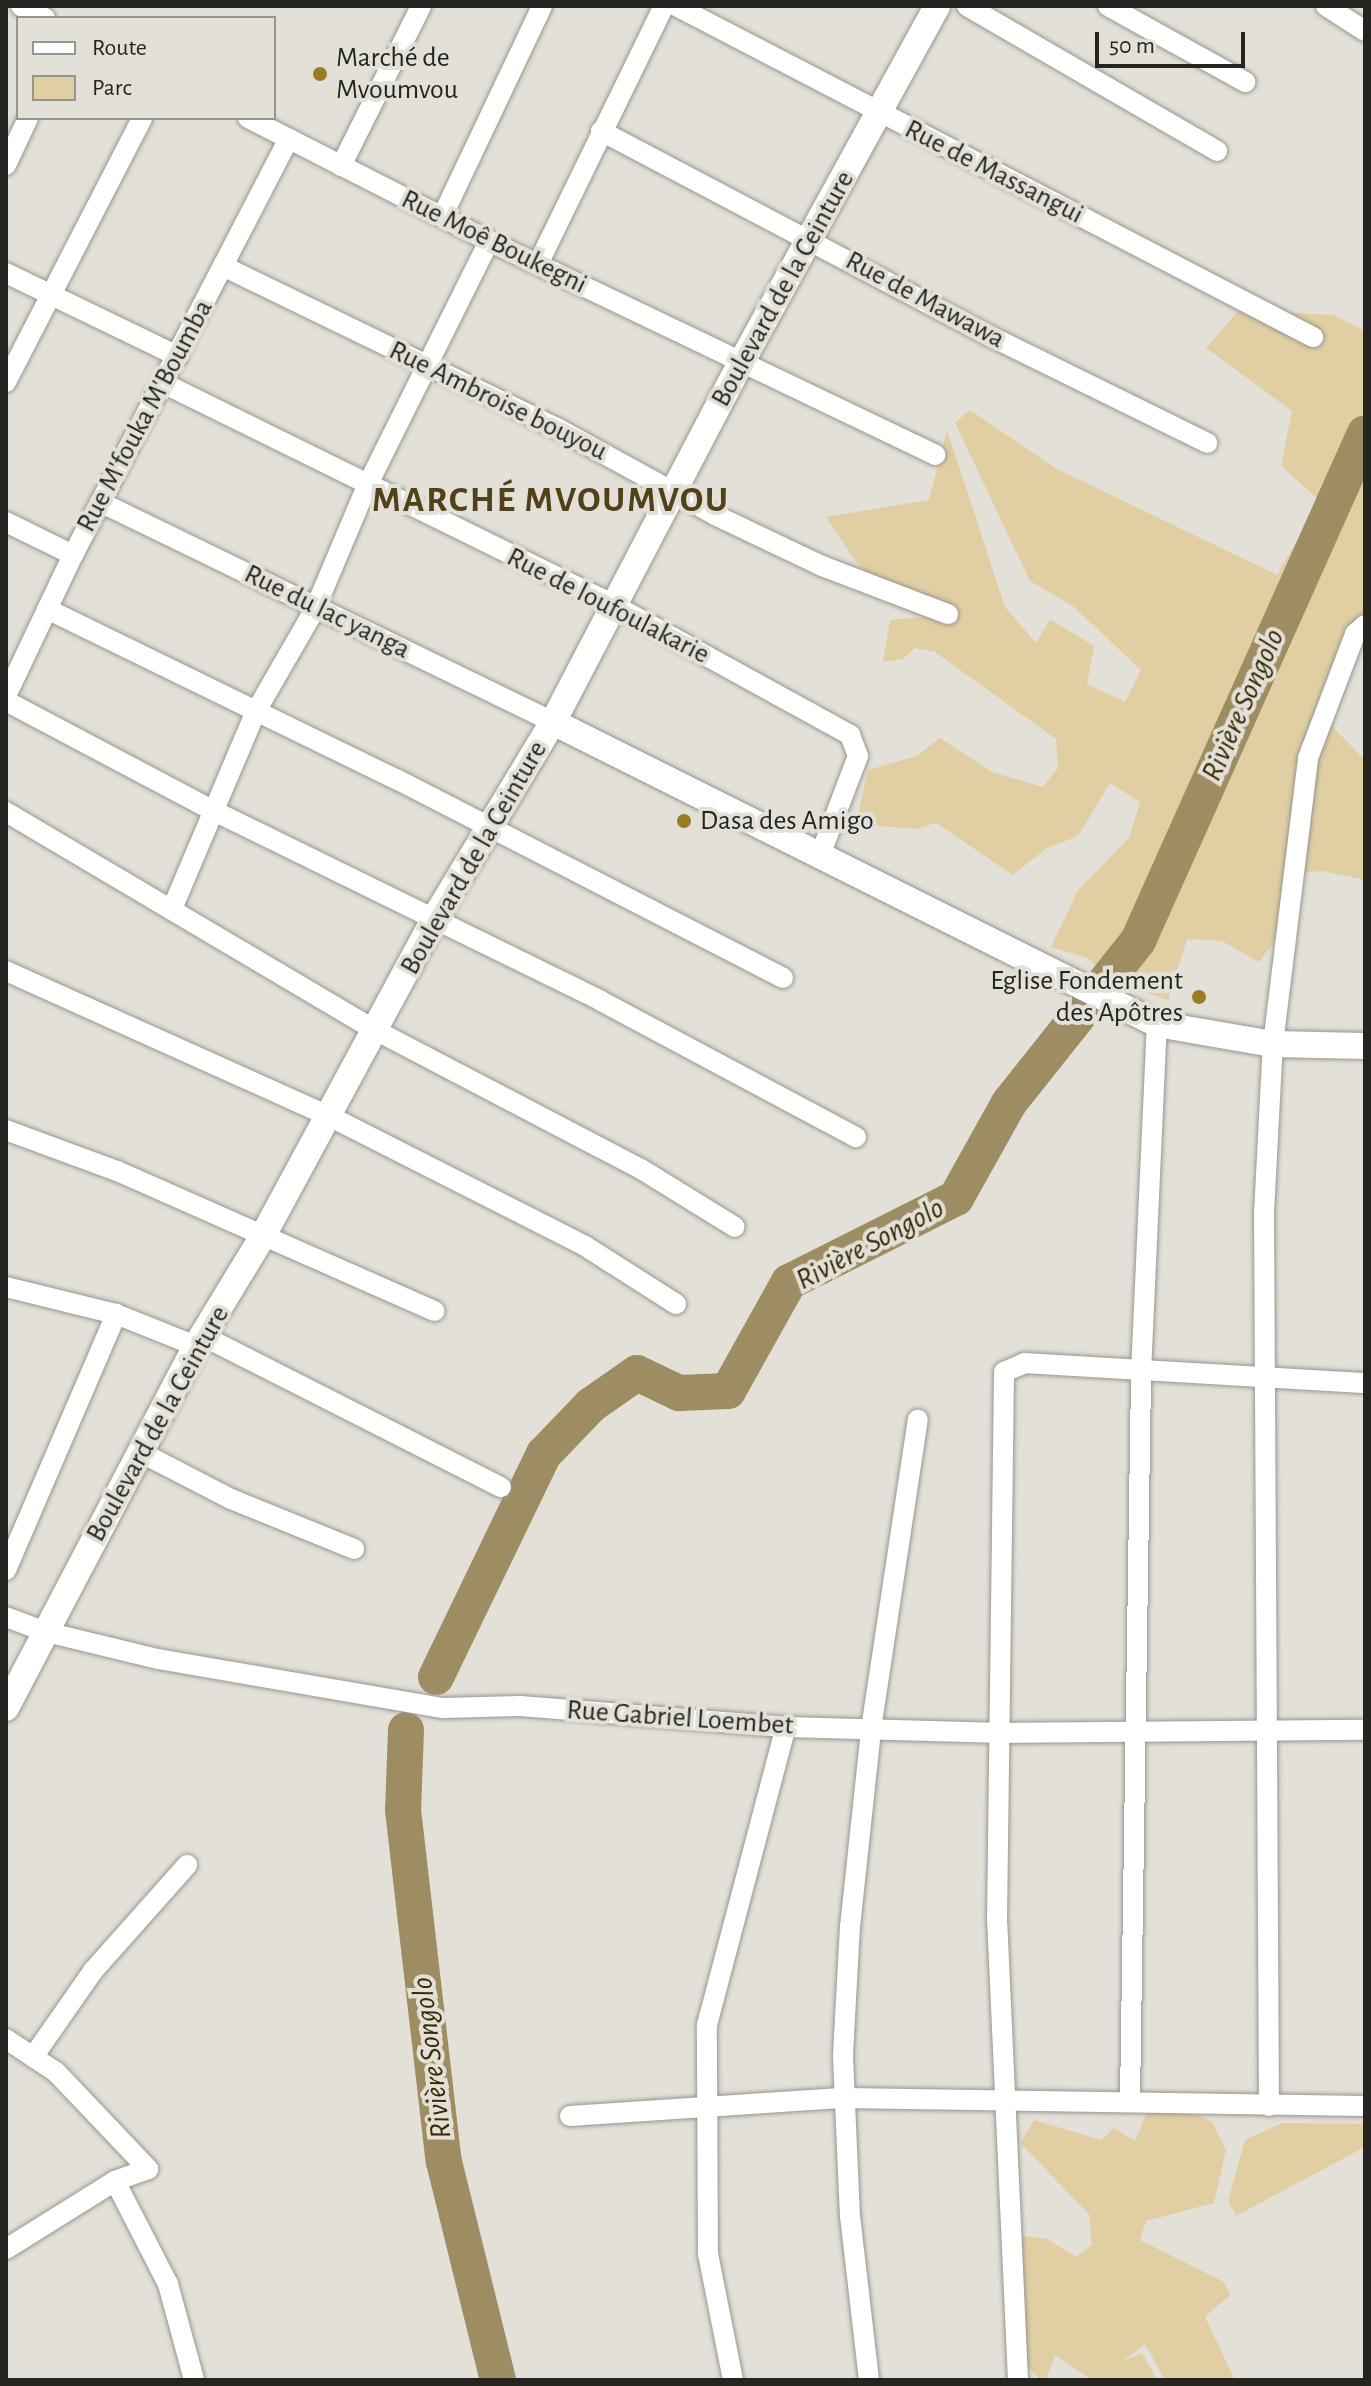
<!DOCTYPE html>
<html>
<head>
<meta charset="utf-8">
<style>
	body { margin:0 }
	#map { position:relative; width:1371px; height:2386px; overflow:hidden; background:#e3e0d8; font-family:"Alegreya Sans",sans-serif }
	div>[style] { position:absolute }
	.green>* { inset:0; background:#e1cfa3 }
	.river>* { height:36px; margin:-18px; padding:0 18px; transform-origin:18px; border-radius:18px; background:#9e8d63 }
	.roads { filter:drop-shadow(0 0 2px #99968f) drop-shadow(0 0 2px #99968f) }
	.minor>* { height:20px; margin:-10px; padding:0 10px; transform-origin:10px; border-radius:10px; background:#fff }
	.tertiary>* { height:26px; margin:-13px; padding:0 13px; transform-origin:13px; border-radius:13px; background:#fff }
	.dots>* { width:22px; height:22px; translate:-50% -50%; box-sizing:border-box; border:4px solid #e3e0d8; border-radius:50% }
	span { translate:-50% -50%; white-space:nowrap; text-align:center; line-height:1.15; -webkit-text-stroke:8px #e3e0d8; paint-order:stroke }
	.poi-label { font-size:28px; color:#252421 }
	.left { translate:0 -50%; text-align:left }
	.right { translate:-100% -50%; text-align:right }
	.street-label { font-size:28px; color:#252421 }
	.water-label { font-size:30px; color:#362903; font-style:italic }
	.district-label { font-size:36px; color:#504119; font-weight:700; letter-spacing:2px }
	.frame { position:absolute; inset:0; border:8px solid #252421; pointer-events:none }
	.legend { position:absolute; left:16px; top:16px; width:260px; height:104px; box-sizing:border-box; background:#e3e0d8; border:2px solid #97958f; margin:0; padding:10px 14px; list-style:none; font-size:24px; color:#252421 }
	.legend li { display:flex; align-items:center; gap:16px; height:40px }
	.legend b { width:40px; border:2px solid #97958f }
	.scale { position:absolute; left:1095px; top:32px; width:150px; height:36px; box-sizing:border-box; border:4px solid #252421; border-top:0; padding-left:10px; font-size:24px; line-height:28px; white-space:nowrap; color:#252421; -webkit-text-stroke:6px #e3e0d8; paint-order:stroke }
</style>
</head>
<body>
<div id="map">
	<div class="green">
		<div style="clip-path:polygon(1238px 311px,1334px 315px,1365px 331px,1365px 619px,1350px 624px,1320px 714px,1365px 760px,1365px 880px,1322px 871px,1299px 873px,1277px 938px,1259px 962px,1222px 941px,1187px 939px,1168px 1000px,1112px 981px,1088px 958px,1051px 947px,1078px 890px,1129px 838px,1140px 802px,1110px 783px,1078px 836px,1047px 848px,1013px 875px,936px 823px,915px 829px,856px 824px,868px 770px,916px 756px,940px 738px,992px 772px,1043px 787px,1058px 768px,1056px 739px,935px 652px,915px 648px,903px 659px,883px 662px,890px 620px,935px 616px,859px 566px,826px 517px,929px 500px,947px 430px,1005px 607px,1036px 643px,1050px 619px,1094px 646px,1087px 684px,1125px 702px,1141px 670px,1074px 607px,1030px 581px,955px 423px,970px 410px,1055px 468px,1277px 575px,1320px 501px,1281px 466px,1292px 411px,1206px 348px)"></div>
		<div style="clip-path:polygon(1155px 2094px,1212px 2122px,1226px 2150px,1214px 2203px,1146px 2221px,1140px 2240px,1224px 2282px,1230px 2295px,1205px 2317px,1235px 2380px,1165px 2380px,1145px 2344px,1122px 2362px,1142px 2353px,1157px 2380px,1092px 2380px,1055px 2355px,1046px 2380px,1040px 2380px,1028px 2366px,1017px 2235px,1047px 2239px,1076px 2257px,1092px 2245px,1089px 2214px,1020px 2143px,1034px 2120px,1101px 2140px,1114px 2128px,1135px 2141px)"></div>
		<div style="clip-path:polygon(1282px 2123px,1365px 2124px,1365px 2147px,1236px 2216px,1228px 2201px,1245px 2140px)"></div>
	</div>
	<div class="river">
		<div style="left:436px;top:1677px;width:248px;rotate:-64.2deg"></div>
		<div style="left:544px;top:1454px;width:68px;rotate:-46.2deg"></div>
		<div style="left:591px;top:1405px;width:56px;rotate:-34.8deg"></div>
		<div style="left:637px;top:1373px;width:47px;rotate:25.5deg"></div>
		<div style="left:679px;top:1393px;width:49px;rotate:-2.3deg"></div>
		<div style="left:728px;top:1391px;width:125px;rotate:-60.8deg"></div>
		<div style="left:789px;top:1282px;width:187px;rotate:-26.7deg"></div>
		<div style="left:956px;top:1198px;width:109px;rotate:-60.8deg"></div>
		<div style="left:1009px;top:1103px;width:207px;rotate:-51.5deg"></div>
		<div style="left:1138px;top:941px;width:556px;rotate:-65.92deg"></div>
		<div style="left:406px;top:1730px;width:80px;rotate:92.1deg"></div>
		<div style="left:403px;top:1810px;width:354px;rotate:83.4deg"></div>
		<div style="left:444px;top:2162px;width:225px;rotate:76.1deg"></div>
	</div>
	<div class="roads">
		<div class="minor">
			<div style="left:21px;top:6px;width:27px;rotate:27deg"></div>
			<div style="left:676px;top:6px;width:718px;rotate:27.46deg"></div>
			<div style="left:967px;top:6px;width:289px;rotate:30.1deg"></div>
			<div style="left:1108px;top:6px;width:157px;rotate:29deg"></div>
			<div style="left:1326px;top:6px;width:46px;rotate:32.7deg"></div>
			<div style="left:248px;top:118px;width:271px;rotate:27deg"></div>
			<div style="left:489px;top:241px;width:495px;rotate:25.6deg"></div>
			<div style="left:601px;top:131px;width:442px;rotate:27.8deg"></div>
			<div style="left:992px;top:337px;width:240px;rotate:26.2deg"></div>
			<div style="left:6px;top:165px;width:52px;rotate:-64.9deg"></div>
			<div style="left:341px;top:166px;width:179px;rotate:-63.4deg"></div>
			<div style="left:442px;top:217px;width:233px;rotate:-64.6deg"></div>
			<div style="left:538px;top:264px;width:287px;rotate:-64deg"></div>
			<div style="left:223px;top:266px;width:371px;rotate:25.9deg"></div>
			<div style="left:557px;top:428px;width:180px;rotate:28.8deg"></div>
			<div style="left:715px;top:515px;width:119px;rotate:25.5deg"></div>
			<div style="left:822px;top:566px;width:135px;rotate:20.9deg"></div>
			<div style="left:6px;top:273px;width:191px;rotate:25.8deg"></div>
			<div style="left:6px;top:382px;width:297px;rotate:-62.7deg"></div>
			<div style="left:163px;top:383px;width:500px;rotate:26.21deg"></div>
			<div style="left:612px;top:604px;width:272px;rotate:28.8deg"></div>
			<div style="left:850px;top:735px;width:22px;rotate:69deg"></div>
			<div style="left:858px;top:756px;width:104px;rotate:110.9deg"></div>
			<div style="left:100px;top:502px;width:504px;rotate:25.9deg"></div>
			<div style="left:6px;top:522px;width:75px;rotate:26.2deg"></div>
			<div style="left:47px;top:609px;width:390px;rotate:26deg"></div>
			<div style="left:398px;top:780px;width:433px;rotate:27.2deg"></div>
			<div style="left:6px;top:696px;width:156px;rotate:-64.6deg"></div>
			<div style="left:73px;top:555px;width:469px;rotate:-62.6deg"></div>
			<div style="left:6px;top:701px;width:235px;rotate:27.9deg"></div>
			<div style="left:214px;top:811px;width:431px;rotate:26.1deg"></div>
			<div style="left:601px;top:1001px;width:289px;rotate:28.1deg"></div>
			<div style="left:6px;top:812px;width:429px;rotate:30.6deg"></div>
			<div style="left:375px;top:1030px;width:300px;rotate:27.6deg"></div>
			<div style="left:641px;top:1169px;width:110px;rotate:31.7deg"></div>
			<div style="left:172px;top:909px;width:215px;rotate:-67deg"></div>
			<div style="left:256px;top:711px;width:118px;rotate:-60deg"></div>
			<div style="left:315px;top:609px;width:134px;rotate:-67.1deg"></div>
			<div style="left:367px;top:486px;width:274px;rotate:-63.5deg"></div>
			<div style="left:6px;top:971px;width:354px;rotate:24.2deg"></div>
			<div style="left:329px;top:1116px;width:287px;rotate:26.9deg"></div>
			<div style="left:585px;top:1246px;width:108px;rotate:32.5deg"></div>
			<div style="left:6px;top:1130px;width:118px;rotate:20.3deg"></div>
			<div style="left:117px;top:1171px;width:347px;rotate:23.8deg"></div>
			<div style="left:6px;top:1287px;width:113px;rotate:13.8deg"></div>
			<div style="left:116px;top:1314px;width:86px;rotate:21.8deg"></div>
			<div style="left:203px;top:1336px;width:334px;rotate:26.9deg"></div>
			<div style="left:140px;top:1452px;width:102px;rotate:27.3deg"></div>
			<div style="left:231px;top:1499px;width:133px;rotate:22.1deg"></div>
			<div style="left:6px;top:1570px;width:279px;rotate:-66.7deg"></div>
			<div style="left:6px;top:1617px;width:43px;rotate:20.6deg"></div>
			<div style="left:46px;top:1632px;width:115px;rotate:13.6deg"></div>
			<div style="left:158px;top:1659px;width:289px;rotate:9.8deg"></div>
			<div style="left:443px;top:1708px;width:77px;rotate:-1.5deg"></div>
			<div style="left:520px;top:1706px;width:267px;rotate:4.5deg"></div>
			<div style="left:786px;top:1727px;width:217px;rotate:1.6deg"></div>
			<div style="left:1003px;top:1733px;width:362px;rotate:-0.5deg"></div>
			<div style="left:6px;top:2039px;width:60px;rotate:33.4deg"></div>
			<div style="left:56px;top:2072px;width:134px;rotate:46.5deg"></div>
			<div style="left:148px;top:2169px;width:35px;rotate:160deg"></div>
			<div style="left:115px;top:2181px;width:128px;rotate:148deg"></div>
			<div style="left:33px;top:2057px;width:105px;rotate:-55.1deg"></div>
			<div style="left:93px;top:1971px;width:142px;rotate:-48.4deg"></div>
			<div style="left:1130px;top:2101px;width:728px;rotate:-89.13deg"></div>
			<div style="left:1141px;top:1373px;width:349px;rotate:-87.4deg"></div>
			<div style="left:1269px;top:2106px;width:893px;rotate:-90.32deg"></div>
			<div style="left:1264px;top:1213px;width:169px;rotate:-87deg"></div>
			<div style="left:1273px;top:1044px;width:288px;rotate:-83deg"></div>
			<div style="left:1308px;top:758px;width:133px;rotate:-69.2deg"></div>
			<div style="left:1355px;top:634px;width:13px;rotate:-42deg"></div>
			<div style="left:570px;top:2116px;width:275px;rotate:-3.8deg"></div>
			<div style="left:844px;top:2098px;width:521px;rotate:0.88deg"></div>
			<div style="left:115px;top:2181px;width:116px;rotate:62.8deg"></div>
			<div style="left:168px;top:2284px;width:99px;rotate:74.8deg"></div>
			<div style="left:733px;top:2380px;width:128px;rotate:-101.2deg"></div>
			<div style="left:708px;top:2254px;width:229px;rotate:-90.3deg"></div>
			<div style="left:707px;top:2025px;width:308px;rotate:-75.2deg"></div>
			<div style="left:869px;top:2380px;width:164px;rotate:-96.6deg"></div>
			<div style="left:850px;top:2217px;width:162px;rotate:-92.5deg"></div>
			<div style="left:843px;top:2055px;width:128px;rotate:-86.9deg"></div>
			<div style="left:850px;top:1927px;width:199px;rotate:-83.9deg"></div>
			<div style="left:871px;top:1729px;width:313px;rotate:-81.4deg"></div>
			<div style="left:1018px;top:2380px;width:458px;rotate:-92.6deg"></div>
			<div style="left:997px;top:1922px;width:550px;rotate:-89.27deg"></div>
			<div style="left:1004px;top:1372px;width:23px;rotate:-23deg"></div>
			<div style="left:1025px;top:1363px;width:341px;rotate:3.4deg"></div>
		</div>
		<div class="tertiary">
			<div style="left:553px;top:722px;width:675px;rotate:26.57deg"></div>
			<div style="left:1157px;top:1024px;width:118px;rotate:9.8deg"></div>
			<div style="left:1273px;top:1044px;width:92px;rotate:1.2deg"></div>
			<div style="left:6px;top:1708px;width:409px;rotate:-62.3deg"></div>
			<div style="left:196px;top:1346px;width:131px;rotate:-58.7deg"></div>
			<div style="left:264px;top:1234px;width:358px;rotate:-61.6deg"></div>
			<div style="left:434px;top:919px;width:230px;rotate:-58.9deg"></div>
			<div style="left:553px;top:722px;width:407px;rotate:-62.4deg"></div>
			<div style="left:742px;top:361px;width:405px;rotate:-61.2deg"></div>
		</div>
	</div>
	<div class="dots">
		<div style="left:320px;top:74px;background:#9a7c25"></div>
		<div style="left:684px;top:821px;background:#9a7c25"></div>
		<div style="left:1199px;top:997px;background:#9a7c25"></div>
	</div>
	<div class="poi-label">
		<span class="left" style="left:336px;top:74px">Marché de<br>Mvoumvou</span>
		<span class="left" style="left:700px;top:821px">Dasa des Amigo</span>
		<span class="right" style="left:1183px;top:997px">Eglise Fondement<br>des Apôtres</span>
	</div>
	<div class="street-label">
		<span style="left:994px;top:172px;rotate:27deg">Rue de Massangui</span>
		<span style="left:494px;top:242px;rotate:26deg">Rue Moê Boukegni</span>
		<span style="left:783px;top:289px;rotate:-61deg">Boulevard de la Ceinture</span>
		<span style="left:925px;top:300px;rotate:28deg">Rue de Mawawa</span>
		<span style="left:498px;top:401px;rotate:26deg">Rue Ambroise bouyou</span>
		<span style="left:145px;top:416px;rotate:-62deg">Rue M'fouka M'Boumba</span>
		<span style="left:608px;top:606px;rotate:27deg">Rue de loufoulakarie</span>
		<span style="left:327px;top:612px;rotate:26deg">Rue du lac yanga</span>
		<span style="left:474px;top:858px;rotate:-60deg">Boulevard de la Ceinture</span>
		<span style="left:158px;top:1424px;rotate:-61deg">Boulevard de la Ceinture</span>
		<span style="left:680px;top:1718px;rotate:4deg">Rue Gabriel Loembet</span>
	</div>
	<div class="water-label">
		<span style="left:1243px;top:705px;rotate:-66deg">Rivière Songolo</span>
		<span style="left:870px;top:1244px;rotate:-28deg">Rivière Songolo</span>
		<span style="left:432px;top:2058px;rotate:-97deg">Rivière Songolo</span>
	</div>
	<div class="district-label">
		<span style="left:551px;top:501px">MARCHÉ MVOUMVOU</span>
	</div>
	<div class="frame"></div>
	<ul class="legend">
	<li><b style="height:10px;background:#fff"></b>Route</li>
	<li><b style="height:22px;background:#e1cfa3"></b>Parc</li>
	</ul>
	<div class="scale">50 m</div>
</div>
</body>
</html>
